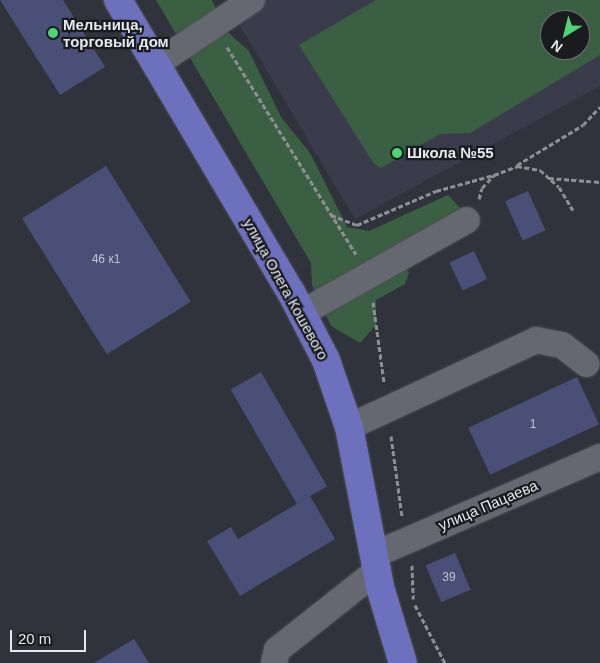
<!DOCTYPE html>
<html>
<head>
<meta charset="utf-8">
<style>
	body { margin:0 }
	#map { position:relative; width:600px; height:663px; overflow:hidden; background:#31333c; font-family:Arial,sans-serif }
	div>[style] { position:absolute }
	.built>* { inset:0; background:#3a3c4b }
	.green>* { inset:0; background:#3b5f42 }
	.building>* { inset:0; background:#4a4f77; transform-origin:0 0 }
	.path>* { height:3px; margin-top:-1.5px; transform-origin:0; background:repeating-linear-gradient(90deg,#8d8e96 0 5px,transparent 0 7.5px) }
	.roads { filter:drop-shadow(0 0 1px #4f5058) drop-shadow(0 0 1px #4f5058) }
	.minor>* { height:26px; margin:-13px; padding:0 13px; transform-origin:13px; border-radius:13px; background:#656771 }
	.major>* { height:28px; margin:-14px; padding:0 14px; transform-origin:14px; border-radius:14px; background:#6c70bd }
	.dots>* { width:14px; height:14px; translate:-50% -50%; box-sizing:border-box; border:2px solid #1a1b1f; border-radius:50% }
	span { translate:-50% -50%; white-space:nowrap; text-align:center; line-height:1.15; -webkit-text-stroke:4.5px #1a1b1f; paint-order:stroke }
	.number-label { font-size:12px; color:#c0c2d0 }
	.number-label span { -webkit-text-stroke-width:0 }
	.poi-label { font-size:15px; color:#e7e8ee; font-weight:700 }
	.left { translate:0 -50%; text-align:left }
	.street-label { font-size:15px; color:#e7e8ee }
	.north { position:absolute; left:540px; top:10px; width:50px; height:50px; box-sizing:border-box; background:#1a1b1f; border:1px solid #6c6d72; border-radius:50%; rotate:216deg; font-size:14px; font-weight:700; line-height:20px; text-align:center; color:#e7e8ee }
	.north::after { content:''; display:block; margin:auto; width:18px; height:22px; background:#4ed675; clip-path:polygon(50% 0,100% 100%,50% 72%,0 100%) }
	.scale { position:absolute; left:10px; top:630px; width:76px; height:22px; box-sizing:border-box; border:2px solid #e7e8ee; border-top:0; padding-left:6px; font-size:15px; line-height:18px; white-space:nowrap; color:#e7e8ee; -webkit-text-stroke:4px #1a1b1f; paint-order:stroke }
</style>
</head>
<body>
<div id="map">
	<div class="built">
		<div style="clip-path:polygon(evenodd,225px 0,600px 0,600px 86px,355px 219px,225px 0,550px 20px,580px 20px,580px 50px,550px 50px,550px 20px)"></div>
	</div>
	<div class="green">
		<div style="clip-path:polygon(156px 0,212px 0,224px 29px,249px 51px,281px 117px,310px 153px,347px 227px,369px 231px,448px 195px,463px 211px,403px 263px,409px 273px,405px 284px,376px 300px,376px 325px,360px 343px,331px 326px,312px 285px,311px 263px)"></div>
		<div style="clip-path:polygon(evenodd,376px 0,600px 0,600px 55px,470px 133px,440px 134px,381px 168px,374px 164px,299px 45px,376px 0,550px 20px,580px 20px,580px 50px,550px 50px,550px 20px)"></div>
	</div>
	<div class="building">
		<div style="clip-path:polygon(0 0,63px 0,105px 67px,60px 95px)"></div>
		<div style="left:106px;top:166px;width:160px;height:99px;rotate:58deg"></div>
		<div style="left:528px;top:191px;width:43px;height:25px;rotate:66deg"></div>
		<div style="left:474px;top:251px;width:31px;height:27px;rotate:65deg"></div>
		<div style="left:261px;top:372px;width:132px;height:35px;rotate:60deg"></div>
		<div style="left:577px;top:377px;width:52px;height:120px;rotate:65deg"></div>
		<div style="clip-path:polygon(310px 496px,335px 539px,240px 596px,207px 541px,231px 527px,238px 539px)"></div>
		<div style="left:455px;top:553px;width:40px;height:32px;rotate:67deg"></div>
		<div style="clip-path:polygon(134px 639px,149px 663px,94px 663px)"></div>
	</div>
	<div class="path">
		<div style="left:227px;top:47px;width:244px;rotate:58.1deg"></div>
		<div style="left:517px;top:165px;width:77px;rotate:-31.2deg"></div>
		<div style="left:583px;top:125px;width:25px;rotate:-47deg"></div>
		<div style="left:549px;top:178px;width:51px;rotate:4.5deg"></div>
		<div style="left:479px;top:199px;width:11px;rotate:-75deg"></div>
		<div style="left:482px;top:188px;width:18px;rotate:-47deg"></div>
		<div style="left:494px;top:175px;width:25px;rotate:-21deg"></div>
		<div style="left:517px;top:166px;width:23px;rotate:10deg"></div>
		<div style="left:540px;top:170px;width:25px;rotate:42deg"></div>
		<div style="left:559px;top:187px;width:27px;rotate:59deg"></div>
		<div style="left:331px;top:215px;width:28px;rotate:21deg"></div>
		<div style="left:357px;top:225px;width:86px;rotate:-23.3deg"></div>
		<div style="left:436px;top:191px;width:60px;rotate:-15.4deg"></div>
		<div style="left:373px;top:302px;width:81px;rotate:82.2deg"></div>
		<div style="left:391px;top:436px;width:81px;rotate:82.2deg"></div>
		<div style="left:412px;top:565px;width:34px;rotate:88deg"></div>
		<div style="left:415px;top:605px;width:65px;rotate:62.7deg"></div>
	</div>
	<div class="roads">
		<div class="minor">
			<div style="left:156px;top:64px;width:115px;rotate:-33.7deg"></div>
			<div style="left:302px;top:313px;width:189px;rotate:-29.4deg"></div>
			<div style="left:349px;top:427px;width:206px;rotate:-24.9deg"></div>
			<div style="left:536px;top:340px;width:26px;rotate:11deg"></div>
			<div style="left:562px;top:345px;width:31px;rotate:38deg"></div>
			<div style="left:376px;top:554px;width:244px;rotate:-23.4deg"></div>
			<div style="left:274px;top:663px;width:13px;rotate:-77deg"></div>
			<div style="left:277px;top:650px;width:129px;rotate:-38.4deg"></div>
		</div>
		<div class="major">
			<div style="left:118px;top:0;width:339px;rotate:59.4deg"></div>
			<div style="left:291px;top:292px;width:76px;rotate:62.8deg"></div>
			<div style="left:326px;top:360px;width:71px;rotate:71.1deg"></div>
			<div style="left:349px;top:427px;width:163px;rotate:79deg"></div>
			<div style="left:380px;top:587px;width:79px;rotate:73.2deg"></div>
		</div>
	</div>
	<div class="dots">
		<div style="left:53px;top:33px;background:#4ed675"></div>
		<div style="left:397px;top:153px;background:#4ed675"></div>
	</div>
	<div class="number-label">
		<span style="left:106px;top:260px">46 к1</span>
		<span style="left:533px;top:425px">1</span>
		<span style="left:449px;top:578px">39</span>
	</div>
	<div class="poi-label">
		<span class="left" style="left:63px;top:33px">Мельница,<br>торговый дом</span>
		<span class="left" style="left:407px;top:153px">Школа №55</span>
	</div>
	<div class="street-label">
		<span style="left:286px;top:289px;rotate:61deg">улица Олега Кошевого</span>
		<span style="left:488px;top:505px;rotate:-23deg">улица Пацаева</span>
	</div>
	<div class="north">N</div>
	<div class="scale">20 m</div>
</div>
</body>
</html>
